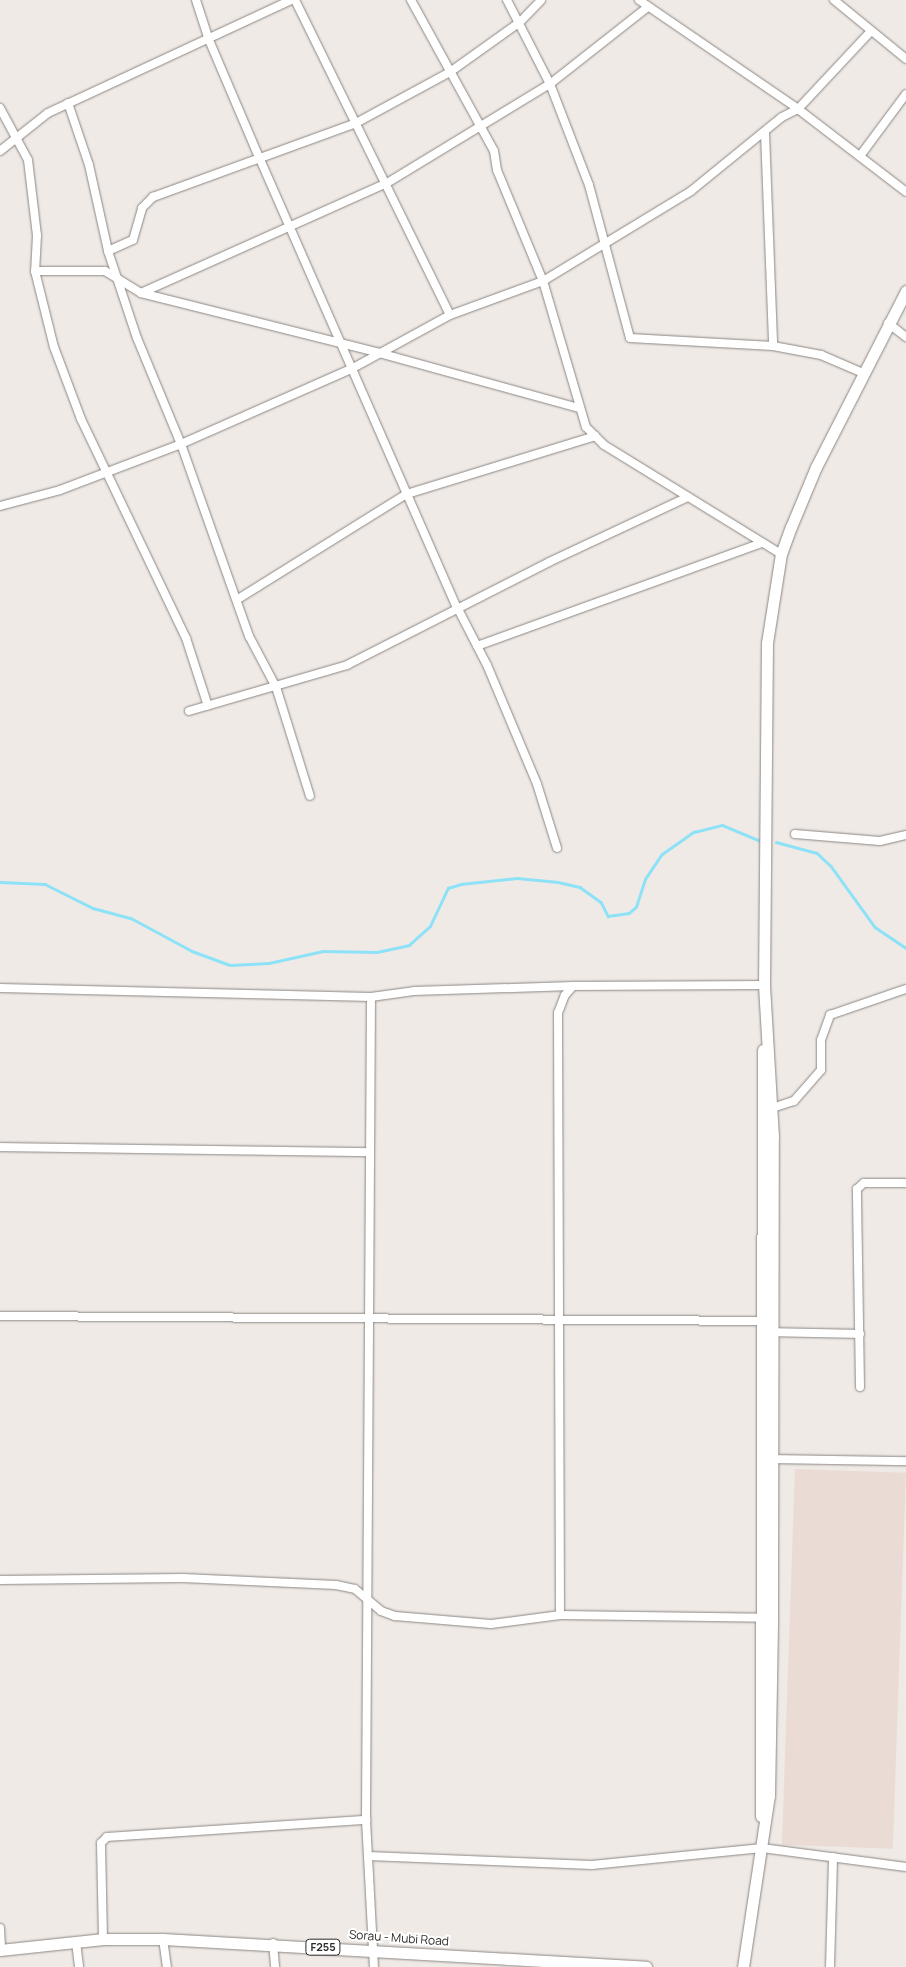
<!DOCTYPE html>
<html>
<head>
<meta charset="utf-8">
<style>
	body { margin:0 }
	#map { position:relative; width:906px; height:1967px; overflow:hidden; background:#f0eae6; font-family:Manrope,sans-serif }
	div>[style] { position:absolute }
	.built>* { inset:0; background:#eadcd4; transform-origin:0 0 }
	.stream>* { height:2.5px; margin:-1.25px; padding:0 1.25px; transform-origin:1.25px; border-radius:1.25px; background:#8de2f7 }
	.roads { filter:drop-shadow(0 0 1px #8b8682) drop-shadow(0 0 1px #8b8682) }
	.minor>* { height:8px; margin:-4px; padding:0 4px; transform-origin:4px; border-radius:4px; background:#fff }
	.primary>* { height:11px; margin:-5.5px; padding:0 5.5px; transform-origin:5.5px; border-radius:5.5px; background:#fff }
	span { translate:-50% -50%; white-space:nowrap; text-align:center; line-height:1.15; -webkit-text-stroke:4px #fff; paint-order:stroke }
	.shield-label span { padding:1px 4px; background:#fff; border:1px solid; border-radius:4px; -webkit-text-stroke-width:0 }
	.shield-label { font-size:11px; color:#2c2a28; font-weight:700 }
	.street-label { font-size:12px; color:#2c2a28 }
</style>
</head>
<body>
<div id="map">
	<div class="built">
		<div style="left:795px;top:1469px;width:111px;height:376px;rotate:2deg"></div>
	</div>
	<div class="stream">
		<div style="left:776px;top:842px;width:42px;rotate:15deg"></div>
		<div style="left:817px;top:853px;width:19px;rotate:43deg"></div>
		<div style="left:831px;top:866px;width:75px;rotate:54.2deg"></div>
		<div style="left:875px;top:927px;width:37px;rotate:34deg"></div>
		<div style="left:0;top:882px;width:45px;rotate:2.5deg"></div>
		<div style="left:45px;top:884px;width:54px;rotate:26.6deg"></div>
		<div style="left:93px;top:908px;width:39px;rotate:15deg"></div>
		<div style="left:131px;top:918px;width:69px;rotate:28.4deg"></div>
		<div style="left:192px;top:951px;width:40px;rotate:20.2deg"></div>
		<div style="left:230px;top:965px;width:39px;rotate:-3deg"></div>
		<div style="left:269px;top:963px;width:55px;rotate:-12.5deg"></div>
		<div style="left:323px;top:951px;width:54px;rotate:1.1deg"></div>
		<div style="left:377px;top:952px;width:33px;rotate:-12deg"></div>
		<div style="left:409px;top:945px;width:28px;rotate:-42deg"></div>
		<div style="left:430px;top:926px;width:42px;rotate:-64.7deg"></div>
		<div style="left:448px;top:888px;width:14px;rotate:-17deg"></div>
		<div style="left:461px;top:884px;width:56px;rotate:-6.1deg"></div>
		<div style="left:517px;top:878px;width:41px;rotate:5.6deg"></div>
		<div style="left:558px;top:882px;width:23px;rotate:13deg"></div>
		<div style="left:580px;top:887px;width:26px;rotate:36deg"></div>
		<div style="left:601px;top:902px;width:16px;rotate:63deg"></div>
		<div style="left:608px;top:916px;width:21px;rotate:-8deg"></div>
		<div style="left:629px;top:913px;width:9px;rotate:-41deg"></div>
		<div style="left:636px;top:907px;width:29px;rotate:-72deg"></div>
		<div style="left:645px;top:879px;width:30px;rotate:-56deg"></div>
		<div style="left:662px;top:854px;width:39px;rotate:-35deg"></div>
		<div style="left:694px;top:832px;width:29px;rotate:-14deg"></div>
		<div style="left:722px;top:825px;width:44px;rotate:22.5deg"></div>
	</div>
	<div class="roads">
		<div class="minor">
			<div style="left:196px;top:0;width:42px;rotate:72deg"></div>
			<div style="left:209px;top:40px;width:127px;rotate:66.9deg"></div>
			<div style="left:259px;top:157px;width:492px;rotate:66.3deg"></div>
			<div style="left:457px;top:607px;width:65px;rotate:62.7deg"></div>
			<div style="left:487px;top:665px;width:129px;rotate:67.2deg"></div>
			<div style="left:537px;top:784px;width:67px;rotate:72.6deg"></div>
			<div style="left:295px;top:0;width:351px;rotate:63.8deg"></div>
			<div style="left:411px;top:0;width:172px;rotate:61.2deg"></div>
			<div style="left:494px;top:151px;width:19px;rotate:81deg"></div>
			<div style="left:497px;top:170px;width:120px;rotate:67.5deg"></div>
			<div style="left:543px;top:281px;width:152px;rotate:73.6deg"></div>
			<div style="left:586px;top:427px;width:25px;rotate:45deg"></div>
			<div style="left:604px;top:445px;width:208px;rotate:31.6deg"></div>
			<div style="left:507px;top:0;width:94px;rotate:62.9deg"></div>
			<div style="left:550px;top:84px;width:108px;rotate:68.9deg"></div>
			<div style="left:589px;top:185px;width:158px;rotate:75deg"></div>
			<div style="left:630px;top:338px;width:143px;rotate:3.2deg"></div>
			<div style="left:773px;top:346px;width:49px;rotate:10.6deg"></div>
			<div style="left:821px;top:355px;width:46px;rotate:23.2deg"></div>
			<div style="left:639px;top:0;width:193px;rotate:34.4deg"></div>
			<div style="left:798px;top:109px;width:136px;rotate:37.5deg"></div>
			<div style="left:834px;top:0;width:93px;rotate:39.3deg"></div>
			<div style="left:68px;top:103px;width:65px;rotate:71.3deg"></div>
			<div style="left:89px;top:165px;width:88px;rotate:77.5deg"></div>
			<div style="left:108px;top:251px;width:92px;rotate:71.6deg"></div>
			<div style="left:137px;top:338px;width:115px;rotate:67.5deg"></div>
			<div style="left:181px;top:444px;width:204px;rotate:70.5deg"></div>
			<div style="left:249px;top:636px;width:58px;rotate:62.1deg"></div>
			<div style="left:276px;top:687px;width:114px;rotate:72.7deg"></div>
			<div style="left:0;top:108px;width:59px;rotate:61.7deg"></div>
			<div style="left:28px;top:160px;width:76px;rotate:83.2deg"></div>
			<div style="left:37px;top:235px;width:36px;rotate:93deg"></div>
			<div style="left:35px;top:271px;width:78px;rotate:76deg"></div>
			<div style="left:54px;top:347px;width:77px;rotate:69.4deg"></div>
			<div style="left:81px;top:419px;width:243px;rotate:64.4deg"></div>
			<div style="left:186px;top:638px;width:71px;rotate:72.1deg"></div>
			<div style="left:765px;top:133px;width:213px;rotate:87.8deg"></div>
			<div style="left:0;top:151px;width:61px;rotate:-38.4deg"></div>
			<div style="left:48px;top:113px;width:268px;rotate:-24.9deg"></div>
			<div style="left:860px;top:156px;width:77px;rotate:-53.4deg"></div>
			<div style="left:108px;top:251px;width:27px;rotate:-24deg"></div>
			<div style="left:133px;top:240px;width:33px;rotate:-74deg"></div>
			<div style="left:142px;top:208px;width:16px;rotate:-45deg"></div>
			<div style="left:153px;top:197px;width:216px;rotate:-20deg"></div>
			<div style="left:356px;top:123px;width:107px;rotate:-28.5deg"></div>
			<div style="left:450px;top:72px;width:86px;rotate:-35.5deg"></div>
			<div style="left:520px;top:22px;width:30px;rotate:-46deg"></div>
			<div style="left:35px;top:271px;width:70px"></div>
			<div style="left:105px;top:271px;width:42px;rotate:31.4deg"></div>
			<div style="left:141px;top:293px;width:245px;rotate:14.1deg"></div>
			<div style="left:379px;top:353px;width:206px;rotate:15.4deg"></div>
			<div style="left:141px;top:293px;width:269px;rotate:-24.1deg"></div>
			<div style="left:387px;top:183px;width:191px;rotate:-31.3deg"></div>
			<div style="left:550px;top:84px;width:125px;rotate:-38.2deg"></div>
			<div style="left:888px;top:323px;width:23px;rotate:38deg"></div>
			<div style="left:0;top:506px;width:62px;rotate:-14.9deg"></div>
			<div style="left:60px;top:490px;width:129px;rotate:-20.8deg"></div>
			<div style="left:181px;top:444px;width:188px;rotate:-23.8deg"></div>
			<div style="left:353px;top:368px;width:111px;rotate:-28.7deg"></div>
			<div style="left:450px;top:315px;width:99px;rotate:-20.1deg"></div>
			<div style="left:543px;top:281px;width:173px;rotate:-31.3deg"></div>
			<div style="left:691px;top:191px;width:117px;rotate:-39.1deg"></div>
			<div style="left:782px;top:117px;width:18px;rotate:-27deg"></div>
			<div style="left:798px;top:109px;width:107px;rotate:-46.9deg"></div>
			<div style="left:238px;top:599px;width:199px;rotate:-31.9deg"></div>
			<div style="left:407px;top:494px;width:197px;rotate:-17.1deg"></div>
			<div style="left:477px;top:646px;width:302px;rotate:-19.9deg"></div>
			<div style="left:189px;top:711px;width:165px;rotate:-16.2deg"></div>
			<div style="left:347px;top:665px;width:227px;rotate:-27deg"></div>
			<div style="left:549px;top:562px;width:153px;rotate:-25.1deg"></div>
			<div style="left:795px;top:834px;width:85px;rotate:4.7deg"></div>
			<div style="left:880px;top:841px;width:27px;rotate:-13deg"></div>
			<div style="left:0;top:988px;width:371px;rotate:1.4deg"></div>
			<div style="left:371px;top:997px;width:43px;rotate:-7.9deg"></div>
			<div style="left:414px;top:991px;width:159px;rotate:-1.8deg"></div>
			<div style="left:371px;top:997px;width:823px;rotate:90.35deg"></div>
			<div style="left:366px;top:1820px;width:147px;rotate:86.9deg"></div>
			<div style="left:772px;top:1108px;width:23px;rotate:-18deg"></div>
			<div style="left:794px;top:1101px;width:41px;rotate:-48.9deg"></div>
			<div style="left:821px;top:1070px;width:30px;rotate:-90deg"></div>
			<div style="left:821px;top:1040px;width:27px;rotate:-70deg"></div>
			<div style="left:830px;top:1015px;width:80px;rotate:-18.9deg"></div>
			<div style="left:0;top:1147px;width:370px;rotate:0.8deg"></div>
			<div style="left:0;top:1316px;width:765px;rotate:0.37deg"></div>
			<div style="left:768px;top:1332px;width:92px;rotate:1.2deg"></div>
			<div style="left:860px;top:1387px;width:198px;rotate:-90.9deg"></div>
			<div style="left:857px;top:1189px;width:9px;rotate:-41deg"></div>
			<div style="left:864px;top:1183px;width:42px"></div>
			<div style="left:774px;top:1459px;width:132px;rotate:0.9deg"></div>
			<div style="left:0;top:1580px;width:183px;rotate:-0.6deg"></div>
			<div style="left:183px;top:1578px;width:153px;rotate:2.6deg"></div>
			<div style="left:336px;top:1585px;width:19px;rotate:12deg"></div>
			<div style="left:355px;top:1589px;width:34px;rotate:40deg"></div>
			<div style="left:381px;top:1611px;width:15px;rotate:20deg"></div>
			<div style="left:395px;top:1616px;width:96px;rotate:4.8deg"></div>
			<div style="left:491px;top:1624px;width:70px;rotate:-7.4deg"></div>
			<div style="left:560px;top:1615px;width:205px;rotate:0.8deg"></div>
			<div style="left:560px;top:1615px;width:602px;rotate:-90.19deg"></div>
			<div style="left:558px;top:1013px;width:19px;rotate:-69deg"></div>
			<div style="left:565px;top:995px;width:12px;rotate:-48deg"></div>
			<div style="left:573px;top:986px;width:191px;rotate:-0.3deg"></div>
			<div style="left:368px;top:1856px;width:224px;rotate:2.3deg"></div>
			<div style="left:592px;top:1865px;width:171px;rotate:-5.7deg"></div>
			<div style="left:762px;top:1848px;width:145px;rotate:7.5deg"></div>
			<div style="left:0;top:1928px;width:21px;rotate:87deg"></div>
			<div style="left:103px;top:1939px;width:96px;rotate:-91.2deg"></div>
			<div style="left:101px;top:1843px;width:8px;rotate:-45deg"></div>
			<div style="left:107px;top:1837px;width:260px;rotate:-3.8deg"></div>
			<div style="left:163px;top:1939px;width:28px;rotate:82deg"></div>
			<div style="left:76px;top:1942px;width:25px;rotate:83deg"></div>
			<div style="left:273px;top:1943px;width:24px;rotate:85deg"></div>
			<div style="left:830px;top:1967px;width:110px;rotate:-88.4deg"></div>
		</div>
		<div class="primary">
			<div style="left:761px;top:1816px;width:766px;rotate:-89.85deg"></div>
			<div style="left:0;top:1950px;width:104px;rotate:-6.1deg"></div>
			<div style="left:103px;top:1939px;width:60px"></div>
			<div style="left:163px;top:1939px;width:484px;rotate:3.3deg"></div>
			<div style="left:743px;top:1967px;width:173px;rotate:-81.4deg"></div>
			<div style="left:769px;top:1796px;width:178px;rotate:-89deg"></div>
			<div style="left:772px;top:1618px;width:481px;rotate:-89.9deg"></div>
			<div style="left:773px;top:1137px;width:152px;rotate:-93.4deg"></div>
			<div style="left:764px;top:985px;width:342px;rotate:-89.5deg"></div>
			<div style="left:767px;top:643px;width:90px;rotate:-81.1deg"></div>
			<div style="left:781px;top:554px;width:29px;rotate:-70deg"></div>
			<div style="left:791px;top:527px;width:65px;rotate:-67.4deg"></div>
			<div style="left:816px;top:467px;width:198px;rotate:-62.9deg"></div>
		</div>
	</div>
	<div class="shield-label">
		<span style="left:323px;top:1947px">F255</span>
	</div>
	<div class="street-label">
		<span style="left:399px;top:1938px;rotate:4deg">Sorau - Mubi Road</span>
	</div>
</div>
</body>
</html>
